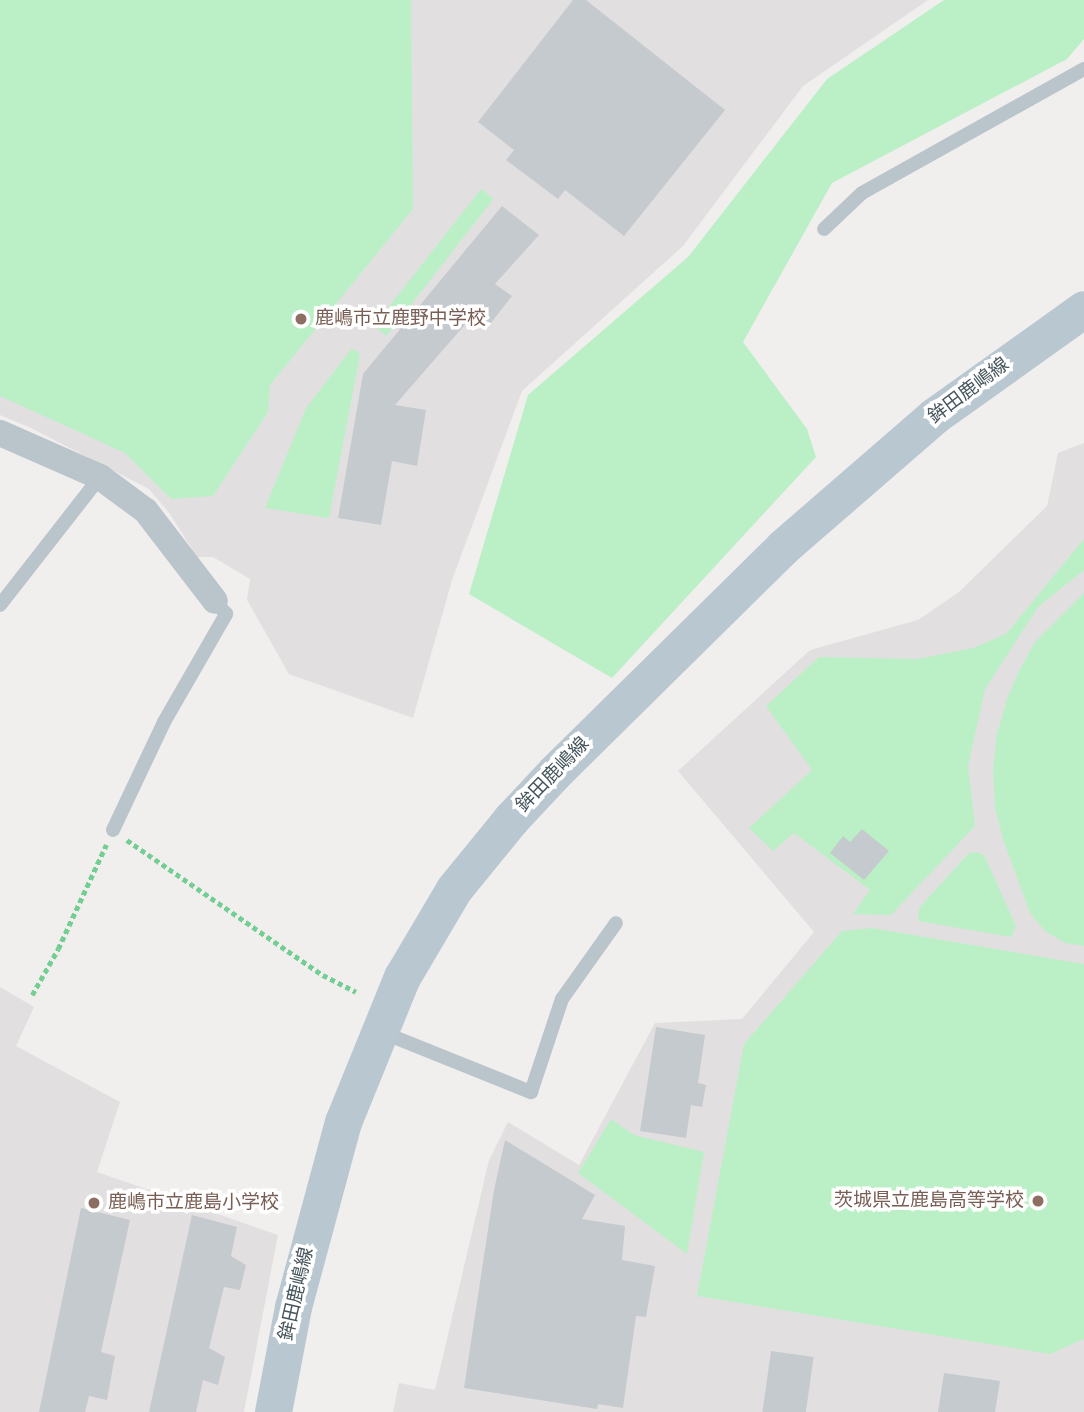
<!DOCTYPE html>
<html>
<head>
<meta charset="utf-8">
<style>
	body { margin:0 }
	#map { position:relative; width:1084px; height:1412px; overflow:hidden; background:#f1eeee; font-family:"Nunito Sans","Noto Sans JP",sans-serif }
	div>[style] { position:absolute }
	.education>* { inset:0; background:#e2dfe0 }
	.green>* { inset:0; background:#bbf0c7; transform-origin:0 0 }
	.building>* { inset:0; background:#c5cace; transform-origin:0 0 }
	.path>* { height:4.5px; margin-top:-2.25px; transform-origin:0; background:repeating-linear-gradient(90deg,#72ce92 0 5px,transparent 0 8.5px) }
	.lane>* { height:14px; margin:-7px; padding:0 7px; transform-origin:7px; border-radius:7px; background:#b9c5cb }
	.street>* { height:26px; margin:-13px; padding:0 13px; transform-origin:13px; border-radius:13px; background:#b9c5cb }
	.secondary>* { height:37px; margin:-18.5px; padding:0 18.5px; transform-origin:18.5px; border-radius:18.5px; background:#b9c8d0 }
	.dots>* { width:19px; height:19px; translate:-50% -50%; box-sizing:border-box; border:4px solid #fff; border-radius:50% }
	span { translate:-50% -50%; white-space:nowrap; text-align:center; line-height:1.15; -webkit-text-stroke:7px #fff; paint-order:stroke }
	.education-label { font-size:19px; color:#785e54 }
	.left { translate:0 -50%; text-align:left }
	.right { translate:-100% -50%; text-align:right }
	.street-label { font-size:19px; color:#46555c }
</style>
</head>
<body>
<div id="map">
	<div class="education">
		<div style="clip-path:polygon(0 0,928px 0,803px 86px,683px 246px,522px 391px,452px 580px,413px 718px,289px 674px,247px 600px,250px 579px,213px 557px,197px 557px,170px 514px,149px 489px,31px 428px,0 415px)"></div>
		<div style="clip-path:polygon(1084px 443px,1084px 1412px,393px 1412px,399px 1383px,435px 1390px,489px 1160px,508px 1122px,579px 1165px,655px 1023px,742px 1019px,814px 932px,678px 771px,810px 650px,918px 620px,959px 592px,1047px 506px,1058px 453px)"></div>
		<div style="clip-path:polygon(0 987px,34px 1007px,16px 1046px,120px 1102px,97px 1172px,278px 1235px,244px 1412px,0 1412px)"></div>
	</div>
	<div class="green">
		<div style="clip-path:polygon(0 0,411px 0,413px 209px,270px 385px,268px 412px,213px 496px,171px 499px,125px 453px,0 396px)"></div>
		<div style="clip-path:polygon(944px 0,1084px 0,1084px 39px,1067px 59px,832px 183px,743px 342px,807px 429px,816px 457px,612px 678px,469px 594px,528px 395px,688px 257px,827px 79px)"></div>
		<div style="left:481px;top:189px;width:16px;height:174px;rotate:38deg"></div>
		<div style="clip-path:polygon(352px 348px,360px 354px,329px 518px,265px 508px,306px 408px)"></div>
		<div style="clip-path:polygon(1084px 539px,1084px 570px,1038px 607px,985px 689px,968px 766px,975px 826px,891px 915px,853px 914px,870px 890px,794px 833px,773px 851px,749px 828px,812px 770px,766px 706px,819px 657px,918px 659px,973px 648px,1006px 634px)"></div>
		<div style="clip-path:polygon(1084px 593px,1084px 946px,1065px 943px,1045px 931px,1030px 913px,1003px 839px,995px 808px,993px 770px,997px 734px,1007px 699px,1020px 669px,1035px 642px)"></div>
		<div style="clip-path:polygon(976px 852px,984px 855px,1016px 926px,1011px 937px,918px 921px,919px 908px,969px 853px)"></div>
		<div style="clip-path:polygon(872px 928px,1084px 964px,1084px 1339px,1050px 1354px,697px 1296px,744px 1044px,842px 931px)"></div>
		<div style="clip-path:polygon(611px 1119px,634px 1135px,704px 1152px,687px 1254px,578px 1173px)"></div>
	</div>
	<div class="building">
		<div style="clip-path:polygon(573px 0,586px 0,725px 110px,624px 236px,565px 190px,558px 199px,506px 160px,514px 150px,478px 122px)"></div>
		<div style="clip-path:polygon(502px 206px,539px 235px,495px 284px,512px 296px,487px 328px,469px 320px,395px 405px,426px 410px,417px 466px,392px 461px,381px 525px,338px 518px,363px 374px)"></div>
		<div style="clip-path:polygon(862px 829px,889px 851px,864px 880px,830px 853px,843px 836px,850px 842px)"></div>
		<div style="clip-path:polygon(656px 1027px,705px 1035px,698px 1083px,706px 1085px,702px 1107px,691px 1105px,686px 1138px,640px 1131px)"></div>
		<div style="clip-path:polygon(505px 1140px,595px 1195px,582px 1219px,625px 1226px,622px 1260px,655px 1266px,646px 1317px,636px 1316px,623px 1408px,598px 1404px,597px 1409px,464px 1388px,494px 1190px)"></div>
		<div style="clip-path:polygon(81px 1208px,130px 1220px,101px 1352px,115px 1356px,107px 1400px,89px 1396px,85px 1412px,39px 1412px)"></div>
		<div style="clip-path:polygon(192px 1215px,237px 1227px,231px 1256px,246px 1265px,240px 1290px,224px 1287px,209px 1348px,225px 1357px,218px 1385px,203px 1380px,196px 1412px,149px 1412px)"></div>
		<div style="left:771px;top:1351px;width:43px;height:62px;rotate:8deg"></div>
		<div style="clip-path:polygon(944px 1373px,1000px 1381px,995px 1412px,938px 1412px)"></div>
	</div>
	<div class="path">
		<div style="left:127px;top:840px;width:238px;rotate:34.6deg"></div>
		<div style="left:323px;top:975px;width:37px;rotate:27deg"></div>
		<div style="left:32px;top:995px;width:53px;rotate:-60.5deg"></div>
		<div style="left:58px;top:949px;width:115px;rotate:-65.2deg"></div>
	</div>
	<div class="lane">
		<div style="left:824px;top:229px;width:52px;rotate:-43.5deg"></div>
		<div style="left:862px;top:193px;width:254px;rotate:-29.2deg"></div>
		<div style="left:0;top:605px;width:162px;rotate:-52deg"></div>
		<div style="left:113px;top:830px;width:119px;rotate:-64.7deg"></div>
		<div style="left:164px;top:722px;width:125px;rotate:-60.1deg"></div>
		<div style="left:226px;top:614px;width:17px;rotate:-130deg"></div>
		<div style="left:379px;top:1031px;width:164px;rotate:21.9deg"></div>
		<div style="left:531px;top:1092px;width:98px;rotate:-71.6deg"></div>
		<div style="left:562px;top:999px;width:93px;rotate:-54.6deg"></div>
	</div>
	<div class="street">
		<div style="left:0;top:433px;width:109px;rotate:23.7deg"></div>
		<div style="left:100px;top:477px;width:57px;rotate:36.5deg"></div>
		<div style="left:146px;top:511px;width:113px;rotate:52.5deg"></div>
	</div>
	<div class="secondary">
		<div style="left:273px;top:1412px;width:107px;rotate:-79.2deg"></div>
		<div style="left:293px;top:1307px;width:192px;rotate:-74.9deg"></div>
		<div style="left:343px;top:1122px;width:157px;rotate:-67.9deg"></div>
		<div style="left:402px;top:977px;width:102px;rotate:-59.4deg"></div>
		<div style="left:454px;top:889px;width:90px;rotate:-50.8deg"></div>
		<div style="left:511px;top:819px;width:64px;rotate:-46.9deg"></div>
		<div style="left:555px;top:772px;width:320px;rotate:-44.6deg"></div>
		<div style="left:783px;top:547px;width:200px;rotate:-40.9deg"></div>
		<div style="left:934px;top:416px;width:184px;rotate:-35.5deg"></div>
	</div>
	<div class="dots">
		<div style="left:301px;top:319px;background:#8d6e63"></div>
		<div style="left:1038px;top:1201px;background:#8d6e63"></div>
		<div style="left:94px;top:1203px;background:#8d6e63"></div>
	</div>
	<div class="education-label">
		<span class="left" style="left:315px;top:319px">鹿嶋市立鹿野中学校</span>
		<span class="right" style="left:1024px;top:1201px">茨城県立鹿島高等学校</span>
		<span class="left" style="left:108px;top:1203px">鹿嶋市立鹿島小学校</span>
	</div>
	<div class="street-label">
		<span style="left:969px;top:391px;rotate:-37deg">鉾田鹿嶋線</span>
		<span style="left:553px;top:775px;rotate:-46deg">鉾田鹿嶋線</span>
		<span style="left:297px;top:1294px;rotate:-77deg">鉾田鹿嶋線</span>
	</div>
</div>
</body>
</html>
